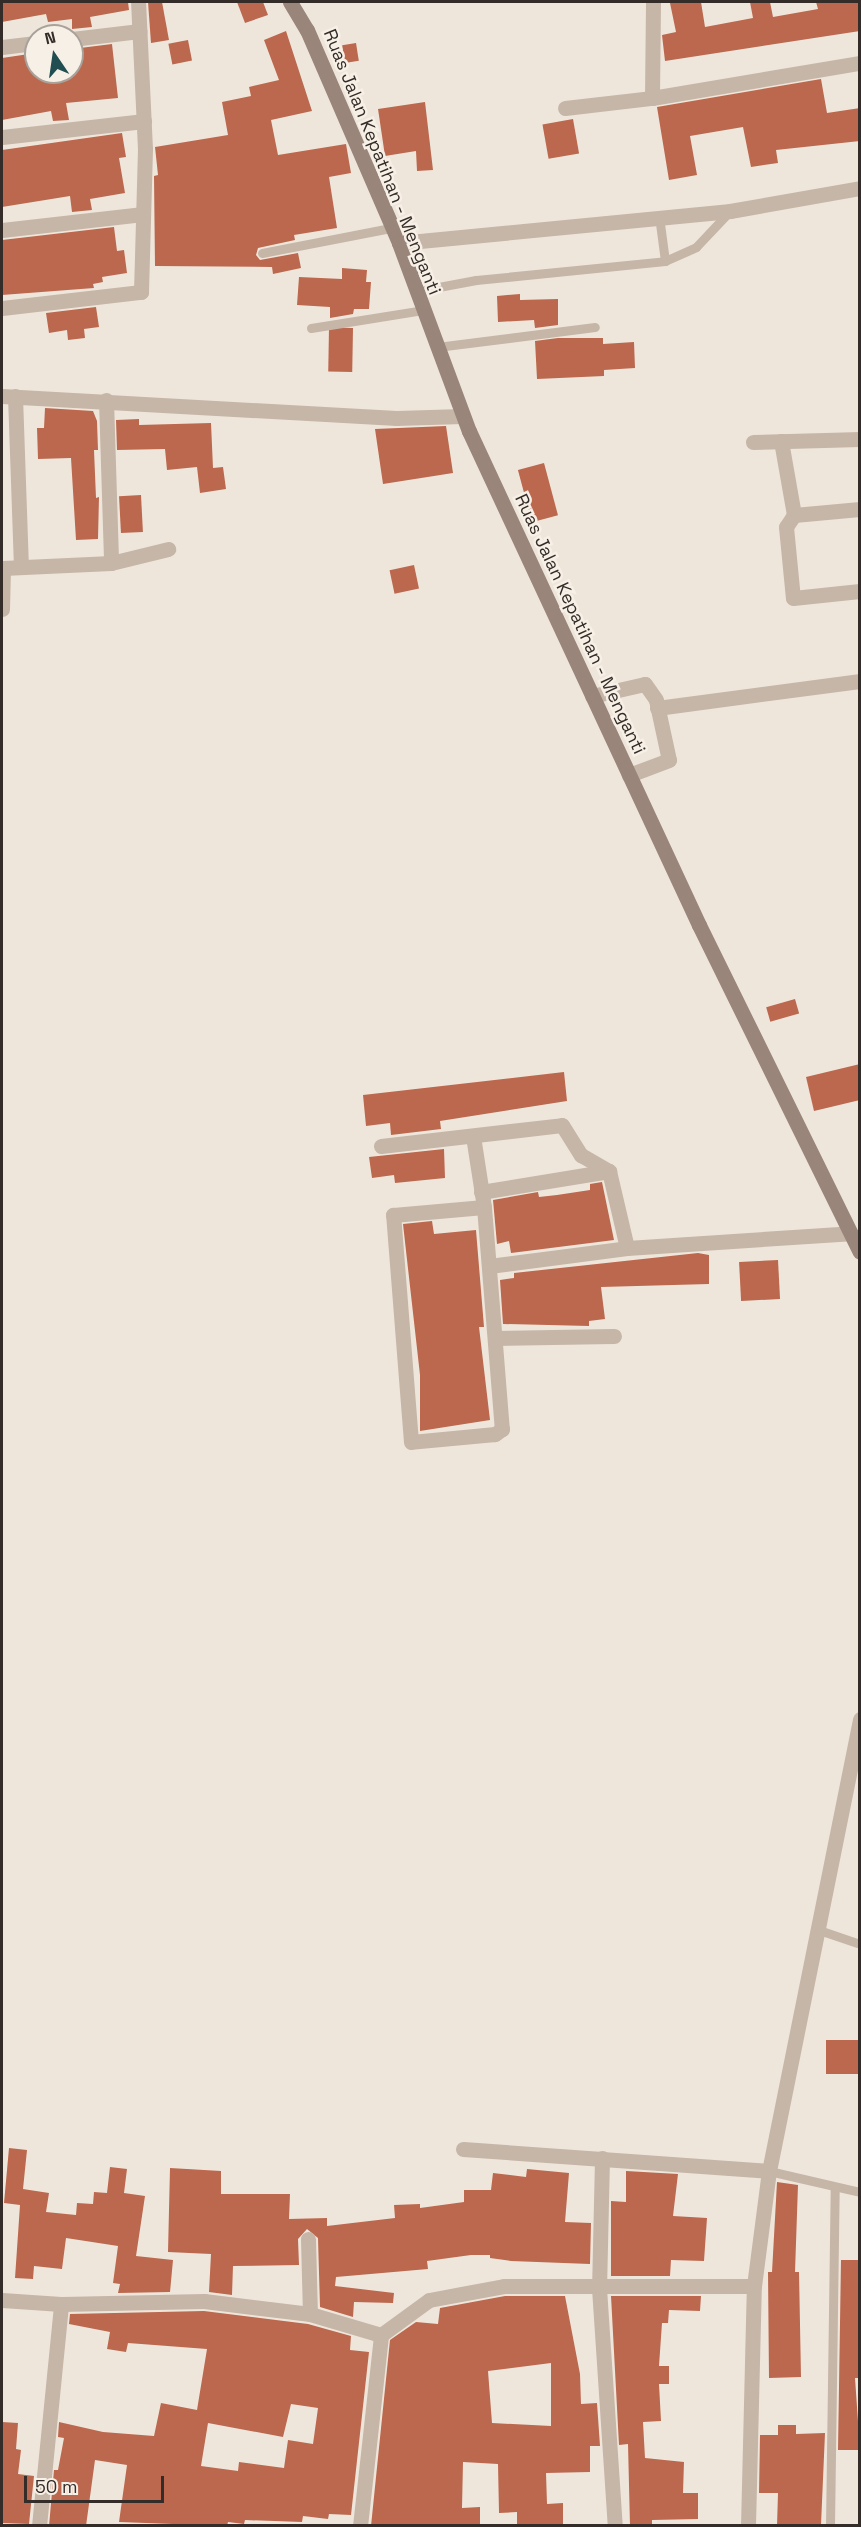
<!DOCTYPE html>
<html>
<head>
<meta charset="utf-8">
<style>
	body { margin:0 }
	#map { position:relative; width:861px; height:2527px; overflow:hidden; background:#efe6db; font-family:"Space Grotesk",sans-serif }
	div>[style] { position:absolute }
	.building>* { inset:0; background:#bb684e; transform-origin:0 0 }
	.service>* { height:9px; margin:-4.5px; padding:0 4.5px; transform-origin:4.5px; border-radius:4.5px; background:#c6b6a8 }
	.minor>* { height:15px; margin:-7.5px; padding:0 7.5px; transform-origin:7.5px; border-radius:7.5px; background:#c6b6a8 }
	.secondary>* { height:15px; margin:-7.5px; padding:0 7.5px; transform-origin:7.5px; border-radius:7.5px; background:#99857a }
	span { translate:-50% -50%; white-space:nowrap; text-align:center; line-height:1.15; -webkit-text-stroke:5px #f7f0e7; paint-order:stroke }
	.street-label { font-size:18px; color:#342c28 }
	.frame { position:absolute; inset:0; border:3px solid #342c28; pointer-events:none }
	.north { position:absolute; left:24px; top:24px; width:60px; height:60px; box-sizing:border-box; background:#f7f0e7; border:2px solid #a9a29b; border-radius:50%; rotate:347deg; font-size:16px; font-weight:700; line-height:24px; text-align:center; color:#342c28 }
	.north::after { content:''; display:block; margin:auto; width:21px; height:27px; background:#214e51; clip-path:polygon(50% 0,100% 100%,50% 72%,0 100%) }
	.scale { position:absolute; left:24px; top:2476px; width:140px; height:27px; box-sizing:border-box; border:3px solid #342c28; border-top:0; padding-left:8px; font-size:18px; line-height:21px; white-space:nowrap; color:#342c28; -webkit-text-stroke:4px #f7f0e7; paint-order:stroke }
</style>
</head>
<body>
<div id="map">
	<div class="building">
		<div style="clip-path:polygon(2px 2px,128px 2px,129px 10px,90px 17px,92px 27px,72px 29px,72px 19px,48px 22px,46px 14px,2px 22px)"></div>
		<div style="clip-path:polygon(148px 2px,162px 2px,169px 40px,151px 43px)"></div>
		<div style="clip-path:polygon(237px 2px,263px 2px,268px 15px,245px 23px)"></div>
		<div style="clip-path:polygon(701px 2px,705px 27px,753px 18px,750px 2px,770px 2px,773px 17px,818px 9px,816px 2px,860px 2px,860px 31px,665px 61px,662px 35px,676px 32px,670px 3px)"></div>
		<div style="clip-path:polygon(286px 31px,312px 111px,271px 120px,278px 155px,346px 144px,351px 173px,329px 177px,337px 228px,294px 235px,295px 240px,258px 248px,256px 255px,260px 260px,298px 253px,301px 268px,273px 274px,272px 267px,155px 266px,154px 176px,158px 175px,155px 147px,228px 135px,222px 102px,251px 96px,249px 87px,279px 80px,264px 40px)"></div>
		<div style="left:188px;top:40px;width:21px;height:20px;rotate:79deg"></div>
		<div style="left:356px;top:43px;width:18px;height:14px;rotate:81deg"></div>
		<div style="clip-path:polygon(112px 44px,118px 98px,66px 103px,69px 120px,53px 121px,51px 111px,2px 120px,2px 58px,36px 53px,36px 72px,72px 72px,72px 49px)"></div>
		<div style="clip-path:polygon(821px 79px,827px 113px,860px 108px,860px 141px,776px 150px,778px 163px,751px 167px,743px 127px,690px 136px,697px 175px,669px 180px,657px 107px)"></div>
		<div style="clip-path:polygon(425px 102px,433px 170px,417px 171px,416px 151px,385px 156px,378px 109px)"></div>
		<div style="left:573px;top:119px;width:35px;height:31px;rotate:80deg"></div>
		<div style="clip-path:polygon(122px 133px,126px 157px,119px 158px,125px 193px,90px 199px,92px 210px,72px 212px,70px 196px,2px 207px,2px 150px)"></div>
		<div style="clip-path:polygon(114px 227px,117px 251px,124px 250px,127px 273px,102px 277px,103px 282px,93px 284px,94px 288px,2px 295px,2px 240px)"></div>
		<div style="clip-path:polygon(342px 268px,367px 270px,366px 282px,371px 282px,369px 309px,354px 309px,353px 314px,330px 318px,330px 307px,297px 305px,299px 277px,342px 279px)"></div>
		<div style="clip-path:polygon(520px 294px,520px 300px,558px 299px,558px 325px,535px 328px,534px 320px,498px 322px,497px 296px)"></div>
		<div style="clip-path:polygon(96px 307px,99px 327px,84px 329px,85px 338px,68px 340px,67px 330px,49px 333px,46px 313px)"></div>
		<div style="left:353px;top:328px;width:44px;height:24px;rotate:91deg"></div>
		<div style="clip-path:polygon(558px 338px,603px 338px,603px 344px,634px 342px,635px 368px,604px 370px,604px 376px,537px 379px,535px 341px)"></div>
		<div style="clip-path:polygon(45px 408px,93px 411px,97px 421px,98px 450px,94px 450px,96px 498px,99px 497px,98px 539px,76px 540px,71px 458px,38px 459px,37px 428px,44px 428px)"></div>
		<div style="clip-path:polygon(139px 419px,139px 425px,211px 423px,213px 468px,223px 467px,226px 489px,200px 493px,197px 467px,167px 470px,165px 449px,117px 450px,116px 420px)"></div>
		<div style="clip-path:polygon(446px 426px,453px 473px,383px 484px,375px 429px)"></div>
		<div style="left:544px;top:463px;width:54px;height:27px;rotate:75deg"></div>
		<div style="left:141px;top:495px;width:37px;height:22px;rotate:87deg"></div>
		<div style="left:414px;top:565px;width:24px;height:25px;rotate:78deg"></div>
		<div style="left:795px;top:999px;width:15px;height:30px;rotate:74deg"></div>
		<div style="clip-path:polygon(860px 1064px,860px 1100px,814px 1111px,806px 1077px)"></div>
		<div style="clip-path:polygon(564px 1072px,567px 1101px,440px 1121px,441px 1129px,391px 1135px,390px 1123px,366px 1126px,363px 1095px)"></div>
		<div style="clip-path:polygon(444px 1149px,445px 1178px,395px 1183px,394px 1175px,372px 1178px,369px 1157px)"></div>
		<div style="clip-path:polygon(602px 1182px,614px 1240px,511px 1253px,509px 1241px,497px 1244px,493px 1200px,538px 1192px,539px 1197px,557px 1195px,590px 1190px,590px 1184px)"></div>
		<div style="clip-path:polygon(432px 1221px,434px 1234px,476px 1230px,484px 1327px,479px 1327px,490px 1420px,420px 1431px,420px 1375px,403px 1224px)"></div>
		<div style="clip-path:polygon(698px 1253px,709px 1255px,709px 1284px,601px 1287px,605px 1319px,589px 1321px,589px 1326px,503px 1324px,500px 1280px,514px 1278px,514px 1273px)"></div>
		<div style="left:778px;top:1260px;width:39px;height:39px;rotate:87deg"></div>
		<div style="left:826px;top:2040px;width:34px;height:34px"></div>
		<div style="clip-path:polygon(9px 2148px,27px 2150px,23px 2189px,49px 2193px,46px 2212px,76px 2215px,77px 2203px,93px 2204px,94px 2192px,107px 2193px,110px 2167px,127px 2169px,124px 2193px,145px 2196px,136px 2256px,173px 2260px,170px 2292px,118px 2293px,120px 2284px,113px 2283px,118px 2246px,66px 2238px,62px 2269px,34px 2266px,33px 2279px,15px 2278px,20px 2205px,4px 2203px)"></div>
		<div style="clip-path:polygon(170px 2168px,221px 2171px,221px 2194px,290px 2194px,289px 2219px,327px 2218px,327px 2226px,395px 2218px,394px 2205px,420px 2204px,420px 2208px,464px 2202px,464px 2190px,491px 2190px,493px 2173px,526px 2177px,527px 2169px,569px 2173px,565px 2222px,591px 2223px,590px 2264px,511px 2261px,490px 2258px,490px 2255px,471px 2255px,427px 2261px,428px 2269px,336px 2277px,335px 2286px,394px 2293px,393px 2303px,354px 2302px,353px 2317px,320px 2307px,318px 2238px,307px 2229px,298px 2239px,299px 2265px,233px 2266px,232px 2295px,209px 2292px,211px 2254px,168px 2252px)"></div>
		<div style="clip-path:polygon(626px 2171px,678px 2174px,673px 2216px,707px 2218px,704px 2261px,671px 2260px,670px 2276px,611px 2276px,611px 2201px,626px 2202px)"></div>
		<div style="clip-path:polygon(777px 2182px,798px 2185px,795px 2272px,799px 2272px,801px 2377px,769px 2378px,768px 2272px,772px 2272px)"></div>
		<div style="clip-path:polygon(841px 2260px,860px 2260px,860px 2378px,855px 2378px,860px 2450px,838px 2450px)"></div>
		<div style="clip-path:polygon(evenodd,505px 2296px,565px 2296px,580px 2374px,581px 2404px,597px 2403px,600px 2446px,590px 2446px,590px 2472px,546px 2473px,547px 2504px,563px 2503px,563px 2526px,517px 2526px,517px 2512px,499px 2513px,498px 2464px,463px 2462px,462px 2508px,480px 2507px,480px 2526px,371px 2526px,390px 2340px,416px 2322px,438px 2324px,440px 2308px,505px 2296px,551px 2363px,551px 2426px,492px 2423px,488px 2371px,551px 2363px)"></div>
		<div style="clip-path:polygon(611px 2296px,701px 2296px,700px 2311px,669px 2310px,668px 2323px,662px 2323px,659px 2366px,669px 2366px,669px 2384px,659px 2384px,661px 2421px,643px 2422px,645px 2458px,684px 2462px,683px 2493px,698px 2493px,698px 2519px,652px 2520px,652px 2526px,630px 2526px,628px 2444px,619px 2445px)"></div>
		<div style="clip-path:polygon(evenodd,204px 2311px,308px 2324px,351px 2336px,350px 2350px,369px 2352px,351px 2515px,329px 2514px,328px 2519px,303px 2516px,302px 2522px,245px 2520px,244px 2524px,228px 2522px,227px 2526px,119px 2522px,127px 2465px,95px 2460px,86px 2526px,49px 2526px,54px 2470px,58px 2470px,64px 2438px,58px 2437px,59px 2422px,103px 2432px,154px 2436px,161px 2403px,197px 2410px,207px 2349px,128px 2343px,126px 2352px,107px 2349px,110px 2332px,69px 2324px,70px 2314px,204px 2311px,291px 2404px,318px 2408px,313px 2444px,288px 2440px,284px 2468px,239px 2462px,238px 2471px,201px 2466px,208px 2423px,283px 2437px,291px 2404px)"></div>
		<div style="clip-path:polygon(2px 2422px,18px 2423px,16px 2449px,21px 2450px,18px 2474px,34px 2476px,29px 2524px,2px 2523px)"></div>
		<div style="clip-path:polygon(778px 2425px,796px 2425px,796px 2434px,825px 2433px,821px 2525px,777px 2526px,778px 2493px,759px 2493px,760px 2435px,778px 2435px)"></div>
	</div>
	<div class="service">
		<div style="left:659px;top:216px;width:45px;rotate:82.4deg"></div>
		<div style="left:262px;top:253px;width:131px;rotate:-11deg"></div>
		<div style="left:417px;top:291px;width:60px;rotate:-10.6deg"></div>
		<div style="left:476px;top:280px;width:190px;rotate:-5.7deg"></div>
		<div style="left:665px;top:261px;width:34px;rotate:-24deg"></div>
		<div style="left:696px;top:247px;width:50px;rotate:-46.6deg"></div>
		<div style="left:311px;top:328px;width:113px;rotate:-9.1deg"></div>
		<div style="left:437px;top:347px;width:159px;rotate:-7.2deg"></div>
		<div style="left:816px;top:1929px;width:46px;rotate:18.8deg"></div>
		<div style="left:769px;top:2171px;width:93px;rotate:13deg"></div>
		<div style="left:830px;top:2526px;width:339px;rotate:-89.2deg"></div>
	</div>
	<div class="minor">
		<div style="left:72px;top:39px;width:68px;rotate:-6.7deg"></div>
		<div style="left:2px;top:47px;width:34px;rotate:-7deg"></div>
		<div style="left:652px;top:98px;width:96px;rotate:-89.4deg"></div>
		<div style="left:565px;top:108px;width:88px;rotate:-6.6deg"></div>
		<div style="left:652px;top:98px;width:211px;rotate:-9.6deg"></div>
		<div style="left:2px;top:137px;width:143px;rotate:-6.4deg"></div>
		<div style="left:2px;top:230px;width:142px;rotate:-6.5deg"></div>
		<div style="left:399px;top:243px;width:333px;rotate:-5.5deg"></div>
		<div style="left:730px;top:211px;width:132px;rotate:-10deg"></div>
		<div style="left:2px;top:308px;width:140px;rotate:-6.6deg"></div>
		<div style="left:141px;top:292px;width:143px;rotate:-88.4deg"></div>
		<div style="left:145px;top:149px;width:147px;rotate:-92.7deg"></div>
		<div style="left:2px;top:396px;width:395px;rotate:3.2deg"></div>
		<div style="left:396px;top:418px;width:67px;rotate:-1.7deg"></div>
		<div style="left:15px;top:396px;width:170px;rotate:88deg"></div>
		<div style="left:106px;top:400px;width:163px;rotate:88.2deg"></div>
		<div style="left:111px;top:563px;width:59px;rotate:-13.8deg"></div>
		<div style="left:781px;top:441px;width:75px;rotate:80deg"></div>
		<div style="left:794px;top:515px;width:14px;rotate:124deg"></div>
		<div style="left:786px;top:527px;width:71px;rotate:84.4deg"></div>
		<div style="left:793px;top:598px;width:67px;rotate:-6deg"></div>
		<div style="left:753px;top:442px;width:107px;rotate:-1.6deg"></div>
		<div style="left:794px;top:515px;width:66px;rotate:-5.2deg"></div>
		<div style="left:2px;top:609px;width:41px;rotate:-88.6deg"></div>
		<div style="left:3px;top:568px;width:108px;rotate:-2.7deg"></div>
		<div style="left:592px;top:696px;width:54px;rotate:-12.8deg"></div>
		<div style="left:645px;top:684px;width:19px;rotate:55deg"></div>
		<div style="left:656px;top:700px;width:61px;rotate:77.8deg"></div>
		<div style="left:669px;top:760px;width:43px;rotate:159.4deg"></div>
		<div style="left:657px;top:708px;width:205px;rotate:-7.6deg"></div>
		<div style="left:473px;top:1136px;width:72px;rotate:81.2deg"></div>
		<div style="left:484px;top:1207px;width:223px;rotate:85.4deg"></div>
		<div style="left:502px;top:1429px;width:9px;rotate:144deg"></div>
		<div style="left:495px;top:1434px;width:84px;rotate:174.6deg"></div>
		<div style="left:411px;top:1442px;width:228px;rotate:-94.5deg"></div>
		<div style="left:393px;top:1215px;width:91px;rotate:-5deg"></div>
		<div style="left:381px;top:1146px;width:182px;rotate:-6.6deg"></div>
		<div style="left:562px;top:1125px;width:36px;rotate:58deg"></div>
		<div style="left:581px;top:1155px;width:32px;rotate:30deg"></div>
		<div style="left:609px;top:1171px;width:79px;rotate:76.8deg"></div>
		<div style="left:481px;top:1192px;width:130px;rotate:-9.3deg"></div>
		<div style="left:489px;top:1266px;width:139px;rotate:-7.4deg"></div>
		<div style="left:627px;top:1248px;width:224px;rotate:-3.8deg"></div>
		<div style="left:495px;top:1338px;width:119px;rotate:-1deg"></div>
		<div style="left:463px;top:2149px;width:307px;rotate:4.1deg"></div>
		<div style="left:602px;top:2158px;width:130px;rotate:91.3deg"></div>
		<div style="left:599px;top:2288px;width:239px;rotate:86.2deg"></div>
		<div style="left:308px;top:2239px;width:75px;rotate:88.5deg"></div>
		<div style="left:2px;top:2300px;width:59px;rotate:3.9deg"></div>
		<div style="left:61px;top:2304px;width:143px;rotate:-1.2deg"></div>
		<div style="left:204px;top:2301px;width:107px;rotate:7deg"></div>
		<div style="left:310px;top:2314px;width:74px;rotate:16.5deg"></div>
		<div style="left:381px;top:2335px;width:59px;rotate:-36.1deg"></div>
		<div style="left:429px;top:2300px;width:76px;rotate:-10.6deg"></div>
		<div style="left:504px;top:2286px;width:250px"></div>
		<div style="left:39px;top:2526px;width:223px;rotate:-84.3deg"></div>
		<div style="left:360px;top:2526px;width:192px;rotate:-83.7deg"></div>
		<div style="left:748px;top:2526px;width:240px;rotate:-88.6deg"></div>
		<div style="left:754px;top:2286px;width:116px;rotate:-82.6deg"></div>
		<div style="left:769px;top:2171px;width:461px;rotate:-78.6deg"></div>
	</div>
	<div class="secondary">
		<div style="left:290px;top:2px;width:33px;rotate:59deg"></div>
		<div style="left:307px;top:30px;width:232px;rotate:66.6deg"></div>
		<div style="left:399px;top:243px;width:201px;rotate:69.6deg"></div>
		<div style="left:469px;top:431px;width:545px;rotate:65.03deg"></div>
		<div style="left:699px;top:925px;width:364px;rotate:63.8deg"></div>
	</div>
	<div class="street-label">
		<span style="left:382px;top:162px;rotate:68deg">Ruas Jalan Kepatihan - Menganti</span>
		<span style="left:580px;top:624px;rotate:65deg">Ruas Jalan Kepatihan - Menganti</span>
	</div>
	<div class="frame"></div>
	<div class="north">N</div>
	<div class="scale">50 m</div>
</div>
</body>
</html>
